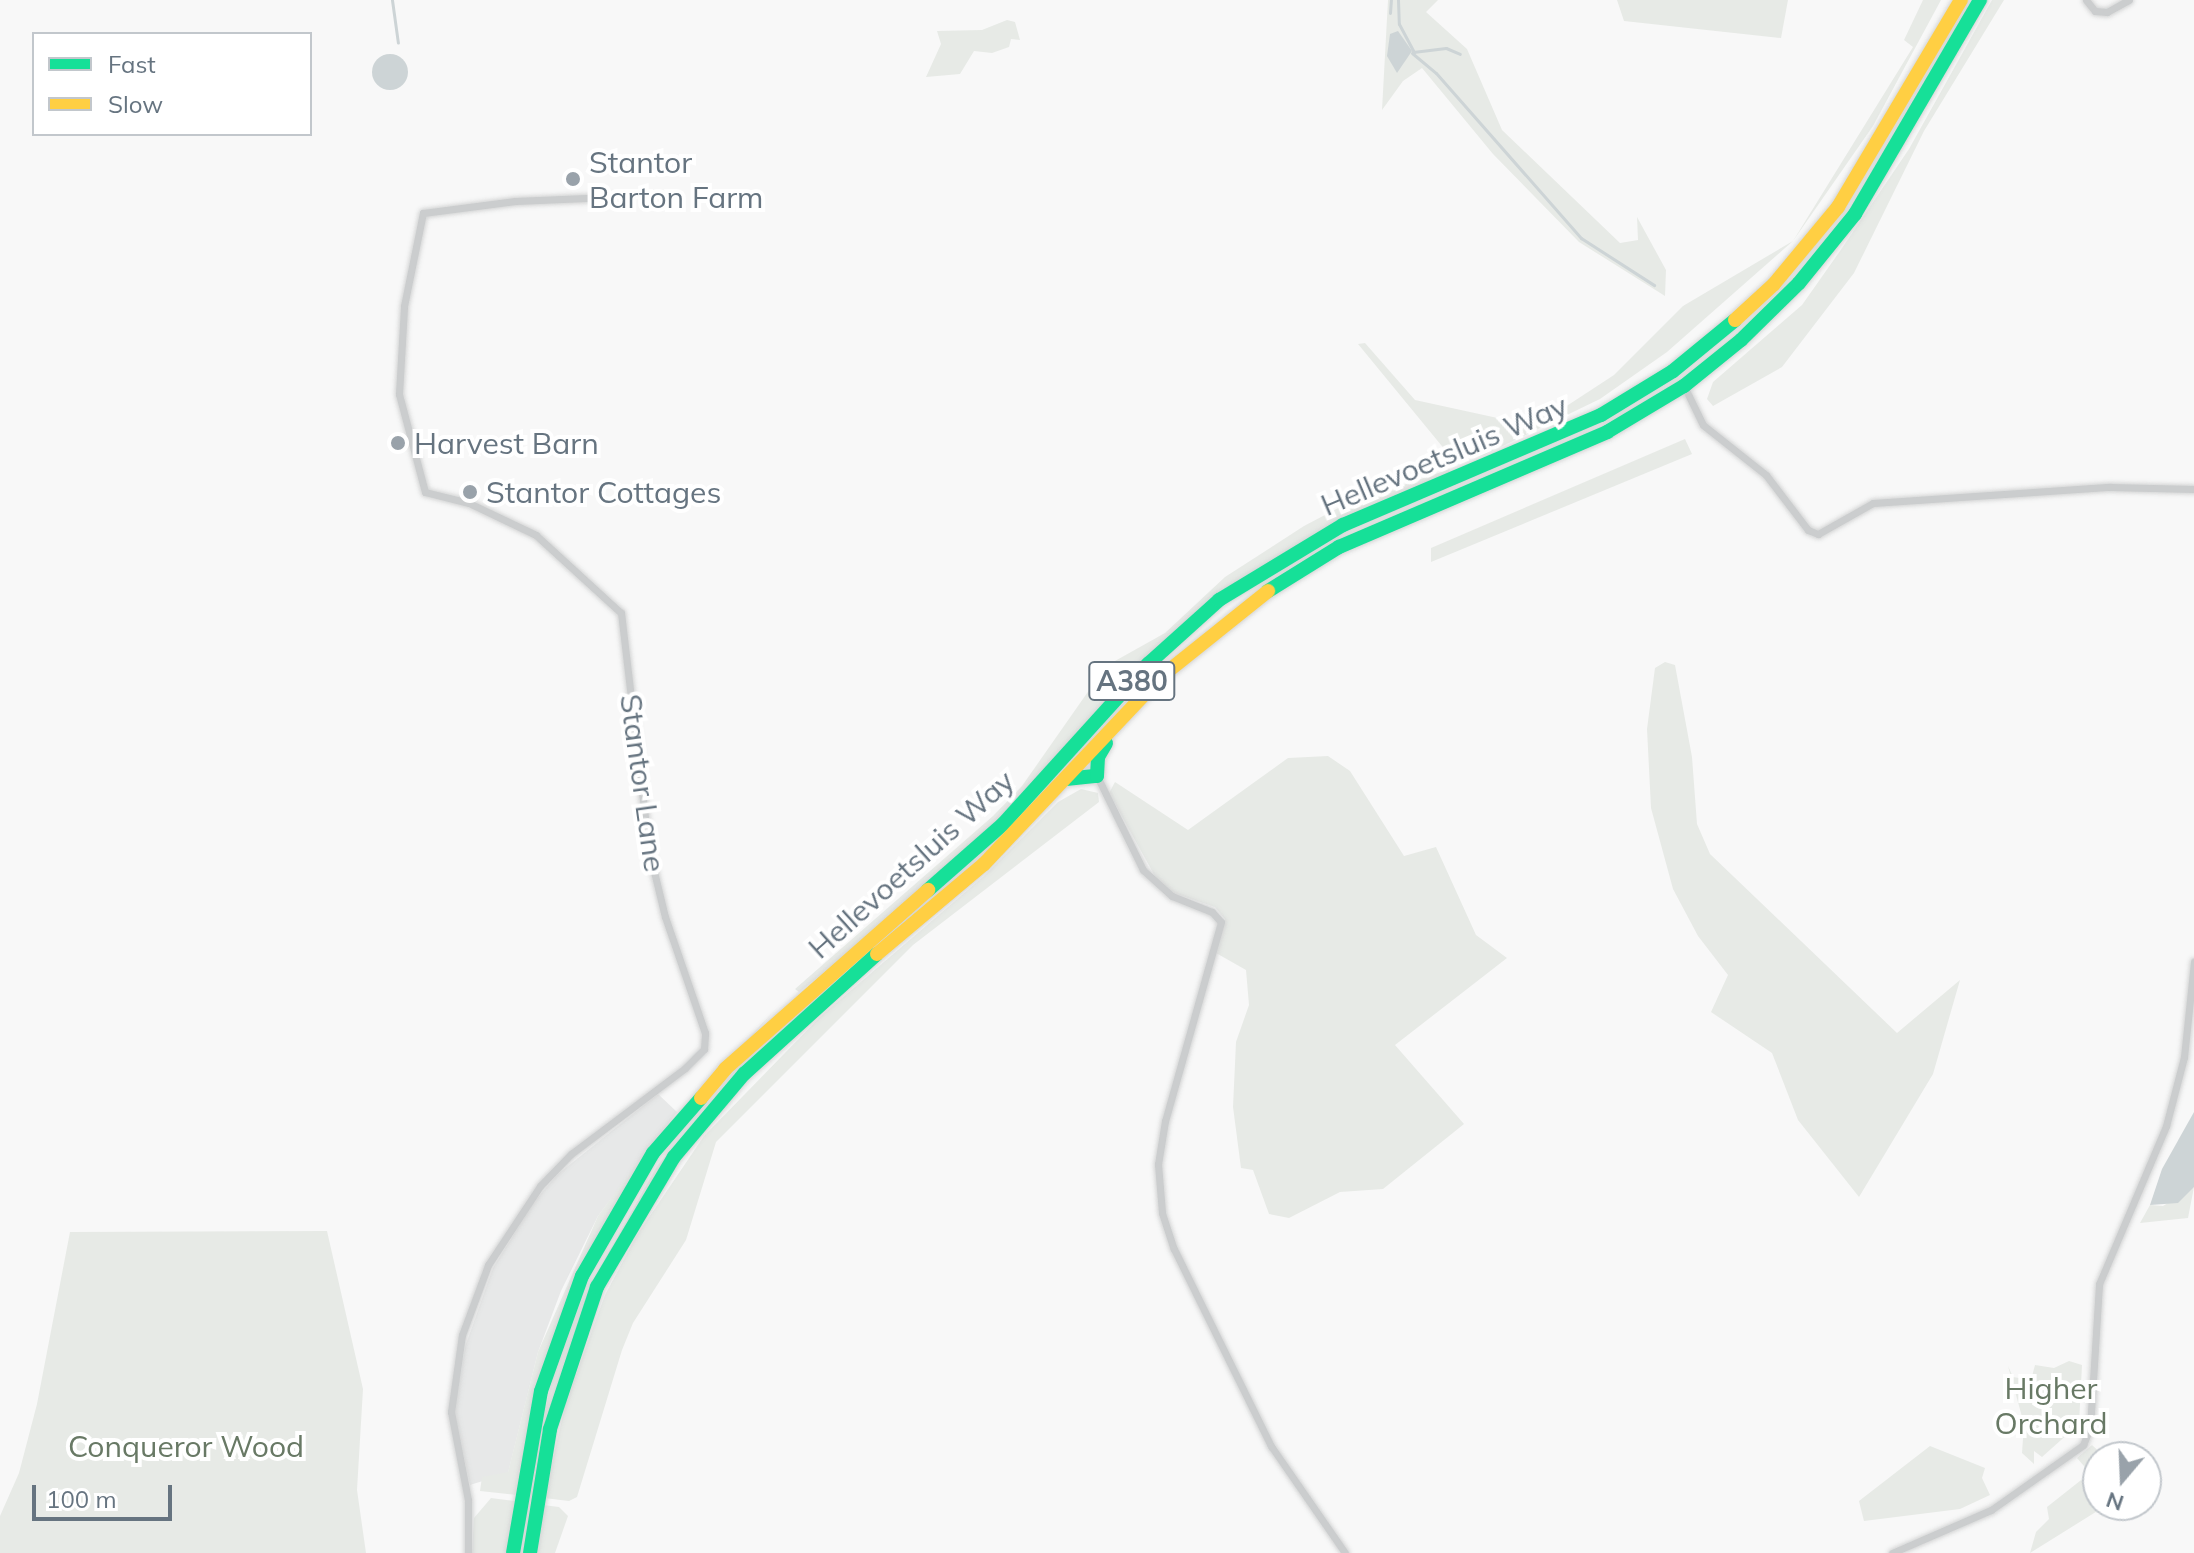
<!DOCTYPE html>
<html>
<head>
<meta charset="utf-8">
<style>
	body { margin:0 }
	#map { position:relative; width:2194px; height:1553px; overflow:hidden; background:#f8f8f8; font-family:Mulish,sans-serif }
	div>[style] { position:absolute }
	.built>* { inset:0; background:#e7e8e8 }
	.green>* { inset:0; background:#e7eae6 }
	.water>* { inset:0; background:#cdd4d6 }
	.round { border-radius:50% }
	.stream>* { height:3px; margin:-1.5px; padding:0 1.5px; transform-origin:1.5px; border-radius:1.5px; background:#cdd4d6 }
	.roads { filter:drop-shadow(0 0 2px #d4d5d5) drop-shadow(0 0 2px #d4d5d5) }
	.street>* { height:7px; margin:-3.5px; padding:0 3.5px; transform-origin:3.5px; border-radius:3.5px; background:#cbcdce }
	.fast>* { height:14px; margin:-7px; padding:0 7px; transform-origin:7px; border-radius:7px; background:#16e098 }
	.slow>* { height:14px; margin:-7px; padding:0 7px; transform-origin:7px; border-radius:7px; background:#ffcf43 }
	.dots>* { width:22px; height:22px; translate:-50% -50%; box-sizing:border-box; border:4px solid #fff; border-radius:50% }
	span { translate:-50% -50%; white-space:nowrap; text-align:center; line-height:1.15; -webkit-text-stroke:8px #fff; paint-order:stroke }
	.shield-label span { padding:2px 6px; background:#fff; border:2px solid; border-radius:6px; -webkit-text-stroke-width:0 }
	.shield-label { font-size:28px; color:#667480; font-weight:700 }
	.poi-label { font-size:30px; color:#667480 }
	.left { translate:0 -50%; text-align:left }
	.street-label { font-size:30px; color:#667480 }
	.park-label { font-size:30px; color:#687965 }
	.legend { position:absolute; left:32px; top:32px; width:280px; height:104px; box-sizing:border-box; background:#fff; border:2px solid #c2c7cc; margin:0; padding:10px 14px; list-style:none; font-size:24px; color:#667480 }
	.legend li { display:flex; align-items:center; gap:16px; height:40px }
	.legend b { width:40px; border:2px solid #c2c7cc }
	.north { position:absolute; left:2082px; top:1441px; width:80px; height:80px; box-sizing:border-box; background:#fff; border:2px solid #c2c7cc; border-radius:50%; rotate:199deg; font-size:22px; font-weight:700; line-height:32px; text-align:center; color:#667480 }
	.north::after { content:''; display:block; margin:auto; width:28px; height:36px; background:#99a2aa; clip-path:polygon(50% 0,100% 100%,50% 72%,0 100%) }
	.scale { position:absolute; left:32px; top:1485px; width:140px; height:36px; box-sizing:border-box; border:4px solid #667480; border-top:0; padding-left:10px; font-size:24px; line-height:28px; white-space:nowrap; color:#667480; -webkit-text-stroke:6px #fff; paint-order:stroke }
</style>
</head>
<body>
<div id="map">
	<div class="built">
		<div style="clip-path:polygon(658px 1094px,677px 1112px,598px 1216px,561px 1291px,538px 1352px,508px 1473px,470px 1485px,454px 1413px,465px 1347px,493px 1268px,533px 1203px,558px 1174px)"></div>
	</div>
	<div class="green">
		<div style="clip-path:polygon(1388px 0,1438px 0,1426px 12px,1467px 49px,1502px 130px,1620px 243px,1638px 240px,1637px 217px,1666px 270px,1665px 296px,1579px 242px,1493px 154px,1422px 68px,1403px 81px,1382px 110px)"></div>
		<div style="clip-path:polygon(1617px 0,1788px 0,1781px 38px,1624px 21px)"></div>
		<div style="clip-path:polygon(1923px 0,1941px 0,1873px 126px,1793px 241px,1667px 352px,1600px 399px,1484px 455px,1455px 462px,1358px 344px,1365px 343px,1415px 400px,1525px 424px,1562px 409px,1614px 375px,1683px 306px,1793px 241px,1913px 47px,1904px 40px)"></div>
		<div style="clip-path:polygon(1992px 0,2004px 0,1924px 131px,1854px 273px,1782px 367px,1713px 406px,1707px 399px,1713px 382px,1802px 305px,1840px 251px,1909px 149px)"></div>
		<div style="clip-path:polygon(1007px 20px,1015px 22px,1020px 40px,1011px 39px,1009px 47px,992px 53px,974px 51px,960px 74px,926px 77px,941px 44px,937px 31px,982px 30px)"></div>
		<div style="clip-path:polygon(1685px 439px,1692px 454px,1431px 562px,1431px 548px)"></div>
		<div style="clip-path:polygon(1450px 469px,1447px 477px,1237px 584px,1030px 792px,828px 969px,799px 992px,795px 989px,993px 816px,1022px 786px,1106px 666px,1165px 633px,1225px 577px,1304px 526px,1342px 506px)"></div>
		<div style="clip-path:polygon(1665px 662px,1675px 665px,1692px 757px,1697px 824px,1710px 854px,1897px 1033px,1960px 980px,1933px 1074px,1859px 1197px,1798px 1120px,1772px 1053px,1711px 1012px,1728px 975px,1698px 936px,1673px 889px,1651px 808px,1647px 729px,1655px 668px)"></div>
		<div style="clip-path:polygon(1328px 756px,1350px 771px,1404px 856px,1436px 847px,1476px 935px,1507px 958px,1395px 1045px,1464px 1124px,1383px 1189px,1340px 1192px,1289px 1218px,1269px 1214px,1253px 1170px,1241px 1168px,1233px 1107px,1236px 1042px,1249px 1005px,1246px 970px,1216px 953px,1225px 919px,1215px 907px,1174px 893px,1156px 878px,1109px 793px,1115px 782px,1188px 830px,1288px 758px)"></div>
		<div style="clip-path:polygon(1081px 789px,1098px 793px,1099px 802px,913px 945px,716px 1142px,686px 1240px,633px 1323px,622px 1350px,577px 1497px,569px 1501px,544px 1498px,566px 1402px,605px 1295px,637px 1235px,704px 1136px,820px 1017px,984px 876px,1058px 802px)"></div>
		<div style="clip-path:polygon(1054px 795px,833px 990px,709px 1112px,609px 1261px,534px 1497px,526px 1496px,553px 1376px,580px 1304px,657px 1166px,753px 1057px)"></div>
		<div style="clip-path:polygon(777px 1008px,703px 1090px,591px 1254px,529px 1431px,516px 1495px,480px 1491px,482px 1477px,508px 1472px,538px 1352px,598px 1216px,656px 1137px)"></div>
		<div style="clip-path:polygon(2194px 1187px,2188px 1218px,2140px 1223px,2150px 1205px,2163px 1206px)"></div>
		<div style="clip-path:polygon(327px 1231px,363px 1389px,357px 1490px,366px 1553px,0 1553px,0 1516px,19px 1473px,37px 1404px,70px 1232px)"></div>
		<div style="clip-path:polygon(2069px 1361px,2082px 1365px,2079px 1424px,2042px 1457px,2034px 1451px,2034px 1464px,2022px 1453px,2024px 1424px,2008px 1366px,2013px 1377px,2031px 1380px,2035px 1365px,2054px 1368px)"></div>
		<div style="clip-path:polygon(2092px 1445px,2105px 1457px,2098px 1457px,2098px 1505px,2107px 1505px,2030px 1553px,2036px 1532px,2049px 1519px,2047px 1507px,2090px 1473px,2077px 1458px)"></div>
		<div style="clip-path:polygon(1930px 1446px,1985px 1468px,1982px 1478px,1990px 1495px,1960px 1509px,1864px 1521px,1859px 1501px)"></div>
		<div style="clip-path:polygon(491px 1498px,515px 1501px,508px 1553px,472px 1553px,474px 1518px)"></div>
		<div style="clip-path:polygon(543px 1505px,559px 1507px,568px 1516px,555px 1553px,536px 1553px)"></div>
	</div>
	<div class="water">
		<div style="clip-path:polygon(1398px 31px,1412px 51px,1397px 73px,1387px 56px,1390px 34px)"></div>
		<div class="round" style="left:372px;top:54px;width:36px;height:36px"></div>
		<div style="clip-path:polygon(2194px 1112px,2194px 1187px,2178px 1203px,2150px 1205px,2162px 1169px)"></div>
	</div>
	<div class="stream">
		<div style="left:392px;top:0;width:43px;rotate:82.1deg"></div>
		<div style="left:1398px;top:0;width:24px;rotate:88deg"></div>
		<div style="left:1399px;top:24px;width:32px;rotate:62deg"></div>
		<div style="left:1390px;top:13px;width:13px;rotate:-86deg"></div>
		<div style="left:1413px;top:52px;width:33px;rotate:-7deg"></div>
		<div style="left:1446px;top:48px;width:15px;rotate:23deg"></div>
		<div style="left:1412px;top:53px;width:31px;rotate:40deg"></div>
		<div style="left:1436px;top:73px;width:220px;rotate:48.7deg"></div>
		<div style="left:1581px;top:238px;width:87px;rotate:32.8deg"></div>
	</div>
	<div class="roads">
		<div class="street">
			<div style="left:2086px;top:0;width:14px;rotate:51deg"></div>
			<div style="left:2095px;top:11px;width:12px;rotate:5deg"></div>
			<div style="left:2107px;top:12px;width:25px;rotate:-29deg"></div>
			<div style="left:1684px;top:386px;width:43px;rotate:64deg"></div>
			<div style="left:1703px;top:425px;width:80px;rotate:38.4deg"></div>
			<div style="left:1766px;top:475px;width:69px;rotate:52.6deg"></div>
			<div style="left:1808px;top:530px;width:11px;rotate:22deg"></div>
			<div style="left:1818px;top:534px;width:63px;rotate:-29.4deg"></div>
			<div style="left:1873px;top:503px;width:238px;rotate:-3.9deg"></div>
			<div style="left:2110px;top:487px;width:84px;rotate:1.4deg"></div>
			<div style="left:1097px;top:776px;width:105px;rotate:63.9deg"></div>
			<div style="left:1143px;top:870px;width:39px;rotate:42deg"></div>
			<div style="left:1172px;top:896px;width:43px;rotate:21.8deg"></div>
			<div style="left:1212px;top:912px;width:13px;rotate:48deg"></div>
			<div style="left:1221px;top:922px;width:207px;rotate:105.7deg"></div>
			<div style="left:1165px;top:1121px;width:44px;rotate:99.2deg"></div>
			<div style="left:1158px;top:1164px;width:49px;rotate:85.3deg"></div>
			<div style="left:1162px;top:1213px;width:38px;rotate:72deg"></div>
			<div style="left:1174px;top:1249px;width:220px;rotate:63.8deg"></div>
			<div style="left:1271px;top:1446px;width:130px;rotate:55.3deg"></div>
			<div style="left:468px;top:1553px;width:53px;rotate:-90deg"></div>
			<div style="left:468px;top:1500px;width:90px;rotate:-100.9deg"></div>
			<div style="left:451px;top:1412px;width:78px;rotate:-81.9deg"></div>
			<div style="left:462px;top:1335px;width:75px;rotate:-69.6deg"></div>
			<div style="left:488px;top:1265px;width:95px;rotate:-56.6deg"></div>
			<div style="left:540px;top:1186px;width:45px;rotate:-45.9deg"></div>
			<div style="left:571px;top:1154px;width:143px;rotate:-37deg"></div>
			<div style="left:685px;top:1068px;width:27px;rotate:-45deg"></div>
			<div style="left:704px;top:1049px;width:16px;rotate:-86deg"></div>
			<div style="left:705px;top:1033px;width:123px;rotate:-109deg"></div>
			<div style="left:665px;top:917px;width:68px;rotate:-103.6deg"></div>
			<div style="left:649px;top:851px;width:240px;rotate:-96.7deg"></div>
			<div style="left:621px;top:613px;width:115px;rotate:-137.5deg"></div>
			<div style="left:536px;top:535px;width:74px;rotate:-154.5deg"></div>
			<div style="left:469px;top:503px;width:45px;rotate:-166deg"></div>
			<div style="left:425px;top:492px;width:101px;rotate:-104.9deg"></div>
			<div style="left:399px;top:394px;width:88px;rotate:-86.7deg"></div>
			<div style="left:404px;top:306px;width:95px;rotate:-78.5deg"></div>
			<div style="left:423px;top:213px;width:93px;rotate:-7.4deg"></div>
			<div style="left:515px;top:201px;width:95px;rotate:-2.4deg"></div>
			<div style="left:1892px;top:1553px;width:108px;rotate:-23.5deg"></div>
			<div style="left:1991px;top:1510px;width:113px;rotate:-35.2deg"></div>
			<div style="left:2083px;top:1445px;width:18px;rotate:-68deg"></div>
			<div style="left:2090px;top:1428px;width:144px;rotate:-86.4deg"></div>
			<div style="left:2099px;top:1284px;width:172px;rotate:-67deg"></div>
			<div style="left:2166px;top:1126px;width:71px;rotate:-75.4deg"></div>
			<div style="left:2184px;top:1057px;width:96px;rotate:-84deg"></div>
		</div>
		<div class="fast">
			<div style="left:1268px;top:591px;width:84px;rotate:-31.8deg"></div>
			<div style="left:1339px;top:547px;width:292px;rotate:-23.2deg"></div>
			<div style="left:1607px;top:432px;width:90px;rotate:-30.9deg"></div>
			<div style="left:1684px;top:386px;width:73px;rotate:-38.9deg"></div>
			<div style="left:1741px;top:340px;width:81px;rotate:-44.5deg"></div>
			<div style="left:1799px;top:283px;width:89px;rotate:-50.9deg"></div>
			<div style="left:1855px;top:214px;width:248px;rotate:-59.7deg"></div>
			<div style="left:1066px;top:779px;width:31px;rotate:-6deg"></div>
			<div style="left:1097px;top:776px;width:19px;rotate:-87deg"></div>
			<div style="left:1098px;top:757px;width:16px;rotate:-60deg"></div>
			<div style="left:928px;top:890px;width:100px;rotate:-41.3deg"></div>
			<div style="left:1003px;top:824px;width:216px;rotate:-47.8deg"></div>
			<div style="left:1148px;top:664px;width:96px;rotate:-42deg"></div>
			<div style="left:1219px;top:600px;width:145px;rotate:-31.2deg"></div>
			<div style="left:1343px;top:525px;width:280px;rotate:-23.1deg"></div>
			<div style="left:1601px;top:415px;width:84px;rotate:-31.4deg"></div>
			<div style="left:1673px;top:371px;width:80px;rotate:-39.4deg"></div>
			<div style="left:513px;top:1553px;width:164px;rotate:-80.2deg"></div>
			<div style="left:541px;top:1391px;width:122px;rotate:-70.4deg"></div>
			<div style="left:582px;top:1276px;width:142px;rotate:-60deg"></div>
			<div style="left:653px;top:1153px;width:73px;rotate:-48.9deg"></div>
			<div style="left:530px;top:1553px;width:126px;rotate:-80.8deg"></div>
			<div style="left:550px;top:1429px;width:150px;rotate:-71.7deg"></div>
			<div style="left:597px;top:1287px;width:151px;rotate:-59.4deg"></div>
			<div style="left:674px;top:1157px;width:109px;rotate:-49.9deg"></div>
			<div style="left:744px;top:1074px;width:179px;rotate:-42.1deg"></div>
		</div>
		<div class="slow">
			<div style="left:1735px;top:320px;width:53px;rotate:-42.7deg"></div>
			<div style="left:1774px;top:284px;width:100px;rotate:-50.3deg"></div>
			<div style="left:1838px;top:207px;width:241px;rotate:-59.3deg"></div>
			<div style="left:877px;top:954px;width:140px;rotate:-40.1deg"></div>
			<div style="left:984px;top:864px;width:259px;rotate:-46.6deg"></div>
			<div style="left:1162px;top:676px;width:136px;rotate:-38.7deg"></div>
			<div style="left:701px;top:1098px;width:38px;rotate:-50deg"></div>
			<div style="left:725px;top:1069px;width:271px;rotate:-41.4deg"></div>
		</div>
	</div>
	<div class="dots">
		<div style="left:573px;top:179px;background:#99a2aa"></div>
		<div style="left:398px;top:443px;background:#99a2aa"></div>
		<div style="left:470px;top:492px;background:#99a2aa"></div>
	</div>
	<div class="shield-label">
		<span style="left:1132px;top:681px">A380</span>
	</div>
	<div class="poi-label">
		<span class="left" style="left:589px;top:179px">Stantor<br>Barton Farm</span>
		<span class="left" style="left:414px;top:443px">Harvest Barn</span>
		<span class="left" style="left:486px;top:492px">Stantor Cottages</span>
	</div>
	<div class="street-label">
		<span style="left:1444px;top:455px;rotate:-23deg">Hellevoetsluis Way</span>
		<span style="left:643px;top:783px;rotate:82deg">Stantor Lane</span>
		<span style="left:911px;top:864px;rotate:-42deg">Hellevoetsluis Way</span>
	</div>
	<div class="park-label">
		<span style="left:2051px;top:1405px">Higher<br>Orchard</span>
		<span style="left:186px;top:1446px">Conqueror Wood</span>
	</div>
	<ul class="legend">
	<li><b style="height:10px;background:#16e098"></b>Fast</li>
	<li><b style="height:10px;background:#ffcf43"></b>Slow</li>
	</ul>
	<div class="north">N</div>
	<div class="scale">100 m</div>
</div>
</body>
</html>
